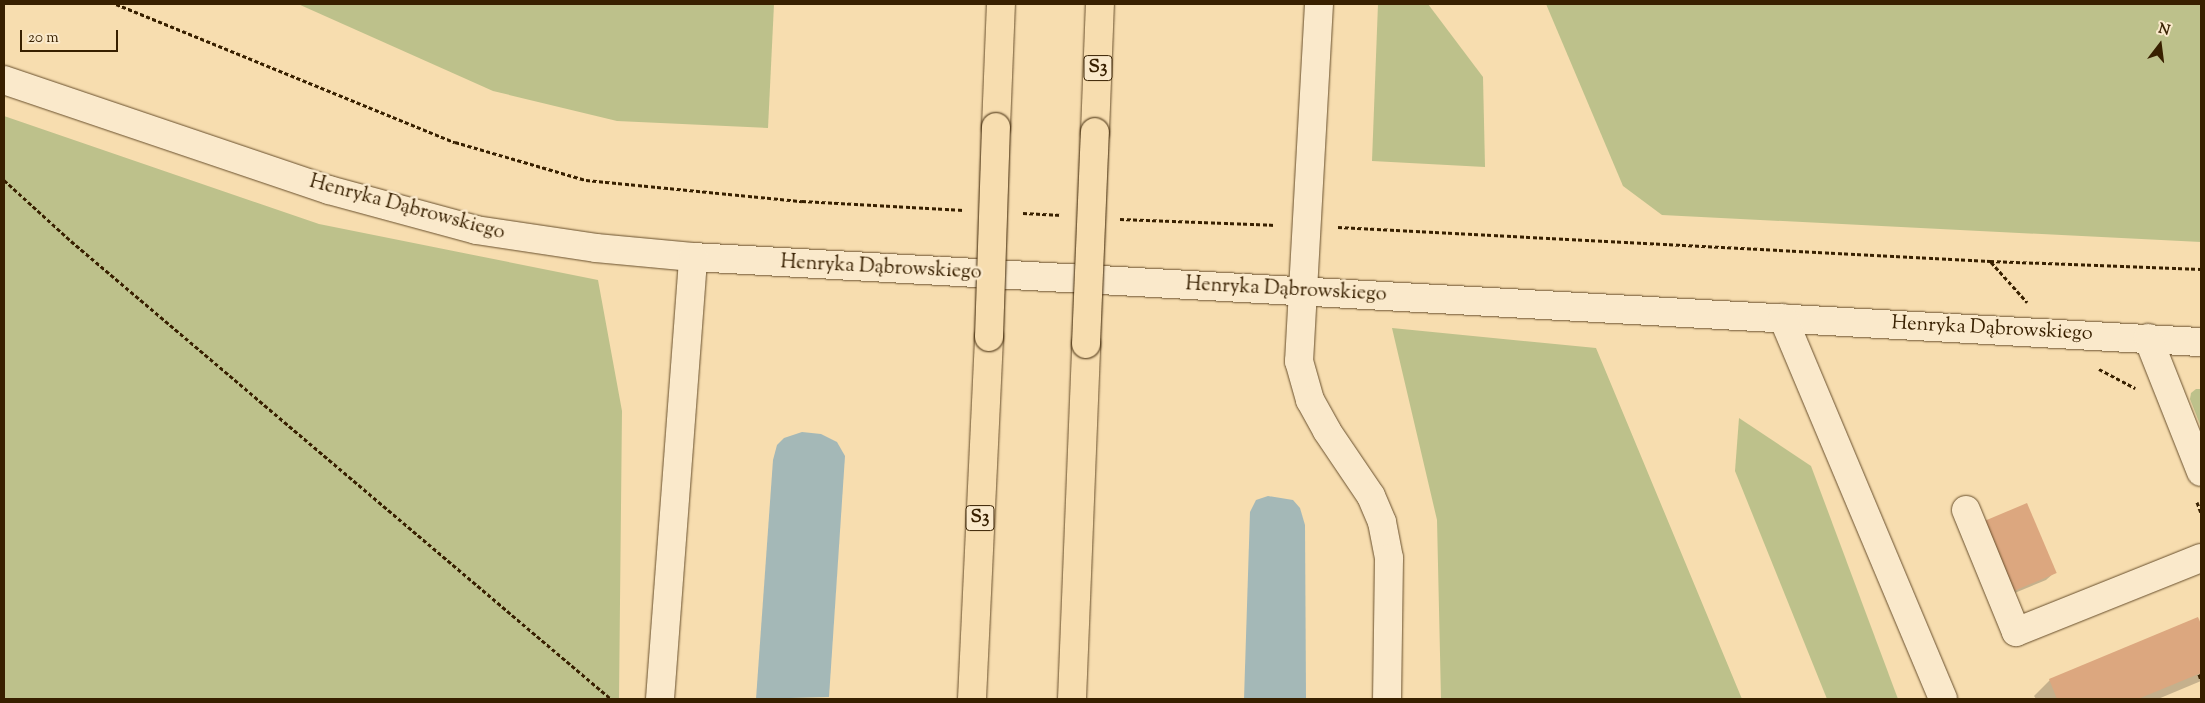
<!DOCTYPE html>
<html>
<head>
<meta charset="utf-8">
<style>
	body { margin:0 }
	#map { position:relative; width:2205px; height:703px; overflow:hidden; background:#f7ddaf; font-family:"Sorts Mill Goudy",serif }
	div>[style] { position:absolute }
	.green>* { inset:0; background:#bdc18b }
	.water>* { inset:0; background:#a4b8b7 }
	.shadow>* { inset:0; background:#0003 }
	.building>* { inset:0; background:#dca77f; transform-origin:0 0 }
	.path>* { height:3px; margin-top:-1.5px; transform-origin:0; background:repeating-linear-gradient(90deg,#382000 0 4px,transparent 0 6.5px) }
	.roads { filter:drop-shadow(0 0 1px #684f2c) drop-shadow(0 0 1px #684f2c) }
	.minor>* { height:28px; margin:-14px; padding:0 14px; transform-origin:14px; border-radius:14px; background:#fae9cb }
	.highway>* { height:28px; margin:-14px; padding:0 14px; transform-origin:14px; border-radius:14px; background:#f7ddaf }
	.bridges { filter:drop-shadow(0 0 1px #382000) drop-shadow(0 0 1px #382000) }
	.highway-bridge>* { height:28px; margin:-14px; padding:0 14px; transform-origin:14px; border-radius:14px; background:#f7ddaf }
	span { translate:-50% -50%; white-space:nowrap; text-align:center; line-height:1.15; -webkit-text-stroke:5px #fae9cb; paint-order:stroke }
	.shield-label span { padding:1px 4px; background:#fae9cb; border:1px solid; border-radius:4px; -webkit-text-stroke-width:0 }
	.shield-label { font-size:19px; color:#382000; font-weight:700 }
	.street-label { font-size:20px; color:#382000 }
	.frame { position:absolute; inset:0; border:5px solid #382000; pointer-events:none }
	.north { position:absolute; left:2135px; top:20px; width:50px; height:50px; -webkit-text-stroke:4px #fae9cb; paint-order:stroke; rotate:15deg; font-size:14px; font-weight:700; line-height:20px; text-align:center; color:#382000 }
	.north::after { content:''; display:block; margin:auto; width:18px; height:22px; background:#382000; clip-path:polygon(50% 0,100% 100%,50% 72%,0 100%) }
	.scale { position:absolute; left:20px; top:30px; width:98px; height:22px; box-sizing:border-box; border:2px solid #382000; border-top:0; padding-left:6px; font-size:15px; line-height:18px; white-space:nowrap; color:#382000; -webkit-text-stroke:4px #fae9cb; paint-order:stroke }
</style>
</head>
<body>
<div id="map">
	<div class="green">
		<div style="clip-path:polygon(298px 4px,774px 4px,768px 128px,617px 121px,493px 91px)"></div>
		<div style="clip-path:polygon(1378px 4px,1428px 4px,1483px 77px,1485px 167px,1372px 161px)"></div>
		<div style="clip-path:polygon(1546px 4px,2201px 4px,2201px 242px,1662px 215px,1623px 186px)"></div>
		<div style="clip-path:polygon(4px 116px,319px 224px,598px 280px,622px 411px,619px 699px,4px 699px)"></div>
		<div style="clip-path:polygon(1392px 328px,1596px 348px,1742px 699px,1441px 699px,1437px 520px)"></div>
		<div style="clip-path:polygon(2196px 389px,2201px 389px,2201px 427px,2190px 399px,2191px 393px)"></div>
		<div style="clip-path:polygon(1739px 418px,1811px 466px,1898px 699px,1827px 699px,1735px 471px)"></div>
	</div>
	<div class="water">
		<div style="clip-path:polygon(802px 432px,821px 434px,837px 442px,845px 456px,829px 697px,756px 699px,773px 460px,777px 445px,784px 438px)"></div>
		<div style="clip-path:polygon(1268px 496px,1293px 500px,1300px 508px,1305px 525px,1306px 699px,1244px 699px,1250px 512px,1256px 500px)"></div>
	</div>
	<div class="shadow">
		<div style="clip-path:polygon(1977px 529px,2054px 573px,2046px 580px,2005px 597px)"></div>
		<div style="clip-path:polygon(2198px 619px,2201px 628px,2201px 681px,2158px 699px,2036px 699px,2034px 696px,2050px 680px)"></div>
	</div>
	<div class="building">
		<div style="left:2027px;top:503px;width:76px;height:47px;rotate:67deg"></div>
		<div style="clip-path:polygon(2198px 617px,2201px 624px,2201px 673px,2138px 699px,2057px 699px,2049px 679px)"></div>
	</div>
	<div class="path">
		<div style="left:116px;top:4px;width:366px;rotate:22.2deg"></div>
		<div style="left:455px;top:142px;width:136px;rotate:16.2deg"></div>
		<div style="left:586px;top:180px;width:217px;rotate:5.6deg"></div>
		<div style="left:802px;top:201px;width:162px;rotate:3.2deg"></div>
		<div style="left:4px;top:180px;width:91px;rotate:42.3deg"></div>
		<div style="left:71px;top:241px;width:708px;rotate:40.3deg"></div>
		<div style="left:1023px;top:213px;width:39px;rotate:3deg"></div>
		<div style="left:1120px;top:219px;width:156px;rotate:2.2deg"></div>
		<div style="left:1338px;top:227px;width:653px;rotate:2.99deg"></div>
		<div style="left:1990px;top:261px;width:211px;rotate:2.2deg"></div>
		<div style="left:1991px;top:262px;width:54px;rotate:48deg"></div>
		<div style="left:2099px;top:369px;width:41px;rotate:27.8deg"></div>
		<div style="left:2197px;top:502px;width:12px;rotate:70deg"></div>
		<div style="left:2199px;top:674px;width:6px;rotate:72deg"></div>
	</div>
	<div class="roads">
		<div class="minor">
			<div style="left:1319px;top:4px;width:358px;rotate:93.2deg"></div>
			<div style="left:1299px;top:361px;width:41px;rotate:74.2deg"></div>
			<div style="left:1310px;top:400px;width:35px;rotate:61deg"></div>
			<div style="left:1327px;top:431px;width:78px;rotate:55.9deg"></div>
			<div style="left:1371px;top:496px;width:28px;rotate:67deg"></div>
			<div style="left:1382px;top:522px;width:37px;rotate:79deg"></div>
			<div style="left:1389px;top:558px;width:141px;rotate:90.8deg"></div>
			<div style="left:4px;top:80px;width:343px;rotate:18.7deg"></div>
			<div style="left:329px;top:190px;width:152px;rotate:15.2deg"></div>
			<div style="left:476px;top:230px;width:121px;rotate:8.5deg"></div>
			<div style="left:596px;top:248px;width:97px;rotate:5.3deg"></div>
			<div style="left:693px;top:257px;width:1510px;rotate:3.23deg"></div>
			<div style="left:1783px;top:318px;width:413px;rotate:67.2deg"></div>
			<div style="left:2148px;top:338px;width:144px;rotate:68.4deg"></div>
			<div style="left:1966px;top:510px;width:132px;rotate:67.7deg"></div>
			<div style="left:2016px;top:632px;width:199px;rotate:-21.8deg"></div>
			<div style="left:660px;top:699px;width:443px;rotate:-85.7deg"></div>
		</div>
		<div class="highway">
			<div style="left:996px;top:127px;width:123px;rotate:-87.7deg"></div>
			<div style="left:1095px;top:132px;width:128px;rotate:-87.8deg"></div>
			<div style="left:972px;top:699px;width:362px;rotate:-87.3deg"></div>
			<div style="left:1072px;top:699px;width:355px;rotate:-87.7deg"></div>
		</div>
	</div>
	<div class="bridges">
		<div class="highway-bridge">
			<div style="left:989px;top:337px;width:210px;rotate:-88.1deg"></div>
			<div style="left:1086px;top:344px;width:212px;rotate:-87.6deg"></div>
		</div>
	</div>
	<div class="shield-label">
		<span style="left:1098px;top:68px">S3</span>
		<span style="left:980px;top:518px">S3</span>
	</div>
	<div class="street-label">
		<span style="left:407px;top:208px;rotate:15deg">Henryka Dąbrowskiego</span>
		<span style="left:881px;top:268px;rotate:3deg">Henryka Dąbrowskiego</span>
		<span style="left:1286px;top:290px;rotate:3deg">Henryka Dąbrowskiego</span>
		<span style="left:1992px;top:329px;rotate:3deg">Henryka Dąbrowskiego</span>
	</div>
	<div class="frame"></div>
	<div class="north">N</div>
	<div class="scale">20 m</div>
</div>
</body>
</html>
